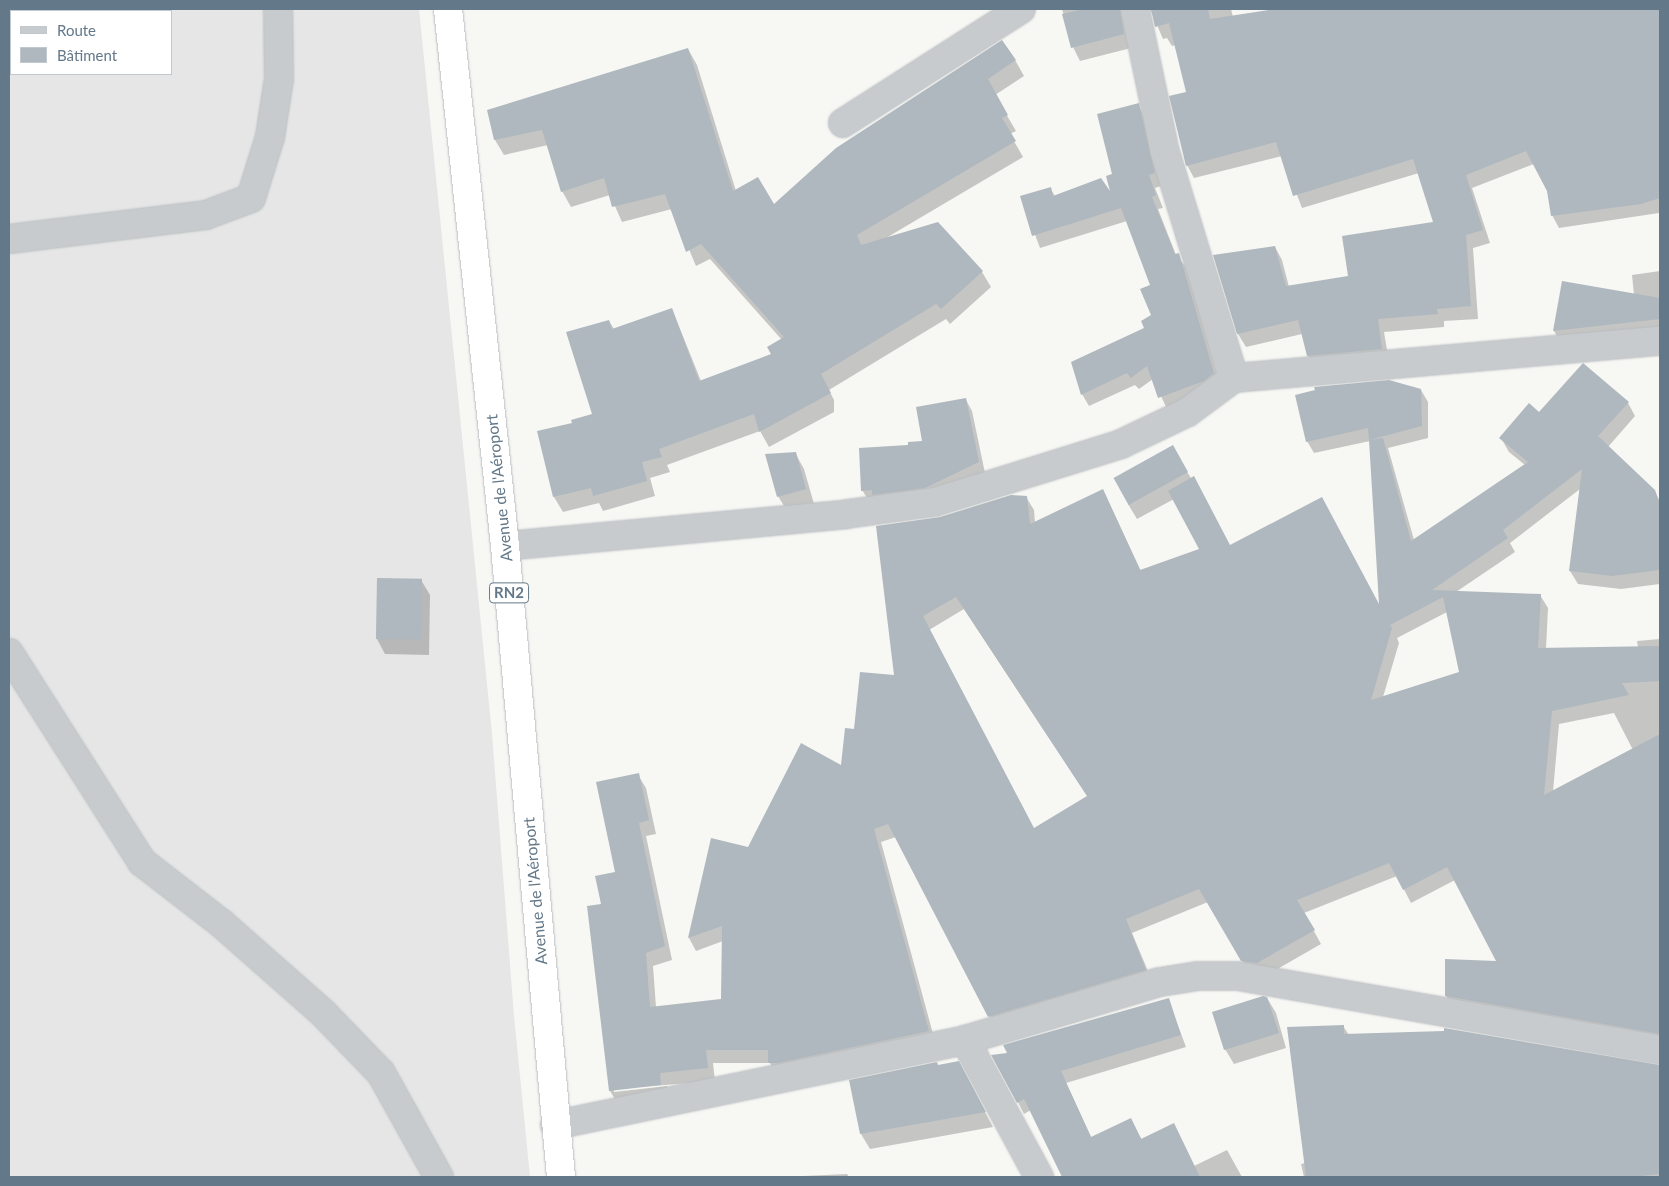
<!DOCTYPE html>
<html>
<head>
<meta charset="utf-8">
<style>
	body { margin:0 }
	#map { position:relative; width:1669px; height:1186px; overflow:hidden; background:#f7f7f4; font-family:Lato,sans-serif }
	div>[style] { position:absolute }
	.built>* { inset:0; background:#e5e6e5 }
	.shadow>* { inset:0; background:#0003 }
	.building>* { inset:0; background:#afb8be; transform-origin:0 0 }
	.roads { filter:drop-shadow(0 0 1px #b9bdc0) drop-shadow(0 0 1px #b9bdc0) }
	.minor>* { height:28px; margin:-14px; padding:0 14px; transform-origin:14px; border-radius:14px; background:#c7cbce }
	.highway>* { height:28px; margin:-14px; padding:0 14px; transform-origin:14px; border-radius:14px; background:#fff }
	span { translate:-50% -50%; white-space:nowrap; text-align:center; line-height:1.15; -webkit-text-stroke:5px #fff; paint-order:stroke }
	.shield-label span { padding:1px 4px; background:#fff; border:1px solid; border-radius:4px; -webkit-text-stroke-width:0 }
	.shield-label { font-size:15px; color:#637888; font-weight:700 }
	.street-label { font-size:16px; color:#637888 }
	.frame { position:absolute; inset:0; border:10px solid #637888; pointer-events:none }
	.legend { position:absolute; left:10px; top:10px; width:162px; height:65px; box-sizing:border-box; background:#fff; border:1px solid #c1c9cf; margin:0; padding:6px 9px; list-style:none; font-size:15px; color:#637888 }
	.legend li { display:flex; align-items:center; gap:10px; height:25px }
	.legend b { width:25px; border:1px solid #c1c9cf }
</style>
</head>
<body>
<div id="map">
	<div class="built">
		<div style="clip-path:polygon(evenodd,9px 9px,419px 9px,492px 734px,514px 1016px,530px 1177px,9px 1177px,9px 9px,11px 11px,171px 11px,171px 74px,11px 74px,11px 11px)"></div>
	</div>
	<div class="shadow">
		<div style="clip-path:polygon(1062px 9px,1129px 9px,1131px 48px,1080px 61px,1073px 47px)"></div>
		<div style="clip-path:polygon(1150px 9px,1231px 9px,1233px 17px,1284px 9px,1660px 9px,1660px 216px,1659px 213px,1559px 228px,1552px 215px,1548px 191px,1534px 164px,1472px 188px,1490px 243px,1473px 248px,1478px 319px,1444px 321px,1444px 327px,1384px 332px,1389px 362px,1316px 369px,1308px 356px,1302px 334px,1246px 347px,1238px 334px,1214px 256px,1275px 247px,1282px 260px,1289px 287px,1349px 277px,1435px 223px,1419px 173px,1302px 208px,1282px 156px,1194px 178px,1187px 165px,1187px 93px,1176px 45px,1172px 46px,1167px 38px,1163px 39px)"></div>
		<div style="clip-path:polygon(688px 49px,697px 65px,736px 191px,774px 206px,1015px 60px,1024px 76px,995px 95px,1016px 131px,1010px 134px,1023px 157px,886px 238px,937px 223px,982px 272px,991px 287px,950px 324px,946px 319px,829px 390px,834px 400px,834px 412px,769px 447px,760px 431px,667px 465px,670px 472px,650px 478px,655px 496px,603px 511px,599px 503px,563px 512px,554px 497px,574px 424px,593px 415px,609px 321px,614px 329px,672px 309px,701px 381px,773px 355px,782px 340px,710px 259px,696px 266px,672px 209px,622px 222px,610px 195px,571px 207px,562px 191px,548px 145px,504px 155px,495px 140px,489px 111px)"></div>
		<div style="clip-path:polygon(1138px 105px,1145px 117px,1161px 186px,1155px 188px,1163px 208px,1158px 209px,1176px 255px,1186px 267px,1221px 386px,1167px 409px,1153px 379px,1139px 389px,1135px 385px,1089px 406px,1082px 394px,1146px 329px,1153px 316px,1151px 286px,1127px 221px,1040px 248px,1021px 197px,1050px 188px,1055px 196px,1113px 197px,1114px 175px)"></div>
		<div style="clip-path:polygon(1660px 271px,1660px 332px,1562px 344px,1554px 331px,1563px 282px,1634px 295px,1632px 275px)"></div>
		<div style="clip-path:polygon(evenodd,1421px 390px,1428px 402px,1428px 438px,1388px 448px,1414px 540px,1525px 465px,1509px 452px,1501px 438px,1539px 414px,1628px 403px,1635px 416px,1608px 447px,1654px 491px,1660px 501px,1660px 584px,1621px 589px,1578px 584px,1570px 571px,1580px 489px,1510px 543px,1515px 552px,1456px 592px,1540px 595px,1548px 608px,1546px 649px,1638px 647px,1637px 641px,1660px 639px,1660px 815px,1542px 877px,1544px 881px,1660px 847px,1660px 1046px,1454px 1010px,1446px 996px,1498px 962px,1455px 880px,1411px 903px,1397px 876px,1304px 913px,1321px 944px,1265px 976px,1250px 974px,1208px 902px,1132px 933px,1153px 983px,997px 1030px,896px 837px,881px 842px,936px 1045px,777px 1076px,770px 1063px,713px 1063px,715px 1081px,614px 1089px,614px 1092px,667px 1086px,668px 1099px,618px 1104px,610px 1091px,602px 905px,617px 873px,638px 775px,646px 788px,656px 834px,646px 836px,672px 960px,653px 966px,656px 1007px,722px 1000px,723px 941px,696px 951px,689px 938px,712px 840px,748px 849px,842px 767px,856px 730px,895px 676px,940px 518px,1026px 497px,1034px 510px,1035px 523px,1103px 490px,1141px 571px,1201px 549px,1174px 499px,1137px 519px,1128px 504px,1181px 461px,1230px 546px,1381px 608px,1370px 441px,1314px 453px,1307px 441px,1421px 390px,964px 609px,1088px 797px,1034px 830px,929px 630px,964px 609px,1421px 390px,1447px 612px,1461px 673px,1383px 697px,1399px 643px,1397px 638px,1447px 612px,1421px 390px,1614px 713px,1633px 750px,1553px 792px,1559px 724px,1614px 713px)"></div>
		<div style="clip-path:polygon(966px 400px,972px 411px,985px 473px,931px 498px,869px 501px,862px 490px,909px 446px,923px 442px)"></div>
		<div style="clip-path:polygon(795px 453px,804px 469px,814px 504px,787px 511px,778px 496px)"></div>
		<div style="clip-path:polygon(421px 580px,430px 595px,429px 655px,385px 654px,377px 639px)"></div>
		<div style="clip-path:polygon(1267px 998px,1276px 1013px,1286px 1048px,1234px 1064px,1225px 1049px)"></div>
		<div style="clip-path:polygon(1168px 999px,1186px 1047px,1066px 1083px,1092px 1139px,1131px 1119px,1142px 1140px,1194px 1166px,1227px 1150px,1242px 1177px,1063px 1177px,1031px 1110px,1024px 1114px,1018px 1102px,1009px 1054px)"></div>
		<div style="clip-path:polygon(1343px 1026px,1349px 1035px,1641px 1064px,1660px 1071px,1660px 1177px,1304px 1177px,1301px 1164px,1305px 1163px)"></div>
		<div style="clip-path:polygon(938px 1066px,967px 1078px,993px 1127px,870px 1149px,861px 1134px,851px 1081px)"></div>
		<div style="clip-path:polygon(847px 1174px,849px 1177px,781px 1177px)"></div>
	</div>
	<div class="building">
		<div style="clip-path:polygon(1084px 9px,1120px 9px,1124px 34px,1071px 48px,1062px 14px)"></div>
		<div style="clip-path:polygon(1151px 9px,1208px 9px,1210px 19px,1276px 9px,1660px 9px,1660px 198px,1641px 204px,1551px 216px,1547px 191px,1526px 151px,1466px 175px,1483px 230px,1466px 235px,1471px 306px,1437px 309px,1438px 314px,1378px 319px,1382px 349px,1307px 356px,1298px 320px,1237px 334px,1213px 255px,1275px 246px,1286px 286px,1348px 276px,1342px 236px,1433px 222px,1413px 159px,1293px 196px,1276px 142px,1186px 166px,1169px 96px,1186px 92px,1169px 23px,1155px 27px)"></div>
		<div style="clip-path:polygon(1002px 40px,1016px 60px,988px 79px,1008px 115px,1002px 118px,1016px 141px,857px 235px,861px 245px,938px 222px,983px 271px,941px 309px,936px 304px,821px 374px,831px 393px,759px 432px,754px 414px,659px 449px,662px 457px,642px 462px,647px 481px,593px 496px,591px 488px,553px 497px,537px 431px,572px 423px,571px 420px,592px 414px,566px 332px,609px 320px,612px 329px,672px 308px,699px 381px,771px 354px,767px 347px,784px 337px,701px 244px,686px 252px,665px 194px,612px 207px,604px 178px,561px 192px,542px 130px,494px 140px,487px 110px,688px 48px,733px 191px,758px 177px,774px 204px,836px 148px)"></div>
		<div style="clip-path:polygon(1139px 103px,1155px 173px,1149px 175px,1156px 195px,1152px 197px,1175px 254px,1179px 253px,1214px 373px,1204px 381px,1158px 398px,1147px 366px,1131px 378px,1127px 373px,1081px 395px,1071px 362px,1144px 328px,1141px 321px,1151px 315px,1140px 289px,1150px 285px,1121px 208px,1032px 236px,1020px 196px,1051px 187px,1053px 196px,1101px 178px,1110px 191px,1106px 176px,1112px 174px,1097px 114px)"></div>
		<div style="clip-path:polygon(1562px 281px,1660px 298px,1660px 319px,1553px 331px)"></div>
		<div style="clip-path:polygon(evenodd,1583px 363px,1629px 402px,1598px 436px,1655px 490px,1660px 504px,1660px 570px,1612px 576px,1569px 571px,1582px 469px,1503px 530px,1508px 538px,1432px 590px,1541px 594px,1538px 648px,1660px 646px,1660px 681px,1622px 683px,1629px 695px,1552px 711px,1544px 795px,1660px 734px,1660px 1034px,1445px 996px,1445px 959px,1496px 961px,1447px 867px,1403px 890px,1389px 863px,1297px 900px,1315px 930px,1257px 963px,1241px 961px,1199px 889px,1126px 919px,1146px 970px,988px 1017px,888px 824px,874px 829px,929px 1031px,778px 1063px,768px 1063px,768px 1050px,706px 1050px,708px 1068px,660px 1073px,661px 1085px,609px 1091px,587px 906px,601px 904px,595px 876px,615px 872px,596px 782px,639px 773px,649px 820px,639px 823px,665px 946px,646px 953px,650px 1007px,721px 999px,722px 926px,688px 938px,711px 838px,748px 847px,801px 743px,841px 765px,845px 728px,854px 729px,860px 672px,894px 675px,876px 526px,940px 517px,1011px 495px,1027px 496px,1030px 524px,1103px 489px,1140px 570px,1199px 549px,1168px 491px,1194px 476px,1230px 545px,1322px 497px,1379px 604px,1369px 440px,1383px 438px,1411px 541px,1528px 462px,1499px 438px,1529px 403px,1539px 412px,1583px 363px,956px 597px,1087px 796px,1034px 828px,923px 616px,956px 597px,1583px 363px,1443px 597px,1459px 672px,1371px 700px,1392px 628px,1390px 625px,1443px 597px)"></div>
		<div style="clip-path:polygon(1389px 380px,1421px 389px,1422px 426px,1369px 440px,1368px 428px,1306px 442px,1295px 395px,1315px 390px,1314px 387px)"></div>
		<div style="clip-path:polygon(966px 398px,979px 462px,925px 488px,872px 495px,872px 490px,861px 491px,859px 448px,908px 445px,908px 442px,922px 441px,916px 407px)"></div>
		<div style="left:1173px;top:445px;width:31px;height:68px;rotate:61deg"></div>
		<div style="clip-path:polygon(796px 452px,806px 489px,777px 497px,765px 454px)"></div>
		<div style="left:377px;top:578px;width:45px;height:61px;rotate:1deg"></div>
		<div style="clip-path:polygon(1263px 996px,1267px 997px,1279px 1033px,1224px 1050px,1212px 1012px)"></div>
		<div style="clip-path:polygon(1169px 998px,1181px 1035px,1061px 1071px,1091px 1137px,1131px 1118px,1141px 1139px,1174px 1123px,1200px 1177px,1062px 1177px,1024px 1099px,1017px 1103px,991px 1055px,1007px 1053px,1003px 1045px)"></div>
		<div style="clip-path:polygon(1344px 1025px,1344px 1034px,1444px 1031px,1444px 1028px,1660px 1065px,1660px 1174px,1631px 1177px,1306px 1177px,1287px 1027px)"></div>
		<div style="clip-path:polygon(959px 1061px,986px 1112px,860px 1134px,849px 1080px,937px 1062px,938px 1065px)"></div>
	</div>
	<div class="roads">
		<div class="minor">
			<div style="left:1135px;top:9px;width:146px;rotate:78.2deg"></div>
			<div style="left:1165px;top:152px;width:236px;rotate:73deg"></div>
			<div style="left:843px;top:123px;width:211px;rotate:-32.6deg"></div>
			<div style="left:9px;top:239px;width:198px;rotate:-6.9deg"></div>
			<div style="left:206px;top:215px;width:48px;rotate:-20.7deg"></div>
			<div style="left:251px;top:198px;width:64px;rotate:-72.7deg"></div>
			<div style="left:270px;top:137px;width:59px;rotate:-81.2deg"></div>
			<div style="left:279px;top:79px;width:70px;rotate:-90.8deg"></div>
			<div style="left:505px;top:546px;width:343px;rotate:-5.3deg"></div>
			<div style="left:847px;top:514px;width:89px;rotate:-7.8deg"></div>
			<div style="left:935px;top:502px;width:195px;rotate:-17.3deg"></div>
			<div style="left:1121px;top:444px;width:74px;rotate:-25.5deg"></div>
			<div style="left:1188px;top:412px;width:57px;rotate:-36.5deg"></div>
			<div style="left:1234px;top:378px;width:428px;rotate:-5deg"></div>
			<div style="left:9px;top:653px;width:248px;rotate:57.5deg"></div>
			<div style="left:142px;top:862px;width:100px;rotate:37.7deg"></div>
			<div style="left:221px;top:923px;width:136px;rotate:41.4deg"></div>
			<div style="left:323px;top:1013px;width:83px;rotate:46deg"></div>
			<div style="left:381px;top:1073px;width:119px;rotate:60.9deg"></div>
			<div style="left:965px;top:1040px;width:156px;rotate:61.6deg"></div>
			<div style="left:555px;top:1125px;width:419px;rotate:-11.7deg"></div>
			<div style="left:965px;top:1040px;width:203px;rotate:-16.6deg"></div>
			<div style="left:1160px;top:982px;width:39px;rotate:-9deg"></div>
			<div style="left:1199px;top:976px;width:39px"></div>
			<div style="left:1238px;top:976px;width:428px;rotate:9.9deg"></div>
		</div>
		<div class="highway">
			<div style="left:448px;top:9px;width:540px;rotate:83.94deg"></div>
			<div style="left:505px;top:546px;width:633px;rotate:84.93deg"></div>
		</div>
	</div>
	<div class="shield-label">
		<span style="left:509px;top:593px">RN2</span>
	</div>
	<div class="street-label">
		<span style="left:499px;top:488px;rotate:-96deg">Avenue de l'Aéroport</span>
		<span style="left:535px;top:891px;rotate:-95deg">Avenue de l'Aéroport</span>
	</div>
	<div class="frame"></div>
	<ul class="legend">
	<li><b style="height:6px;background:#c7cbce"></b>Route</li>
	<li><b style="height:14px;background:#afb8be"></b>Bâtiment</li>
	</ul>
</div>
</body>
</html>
